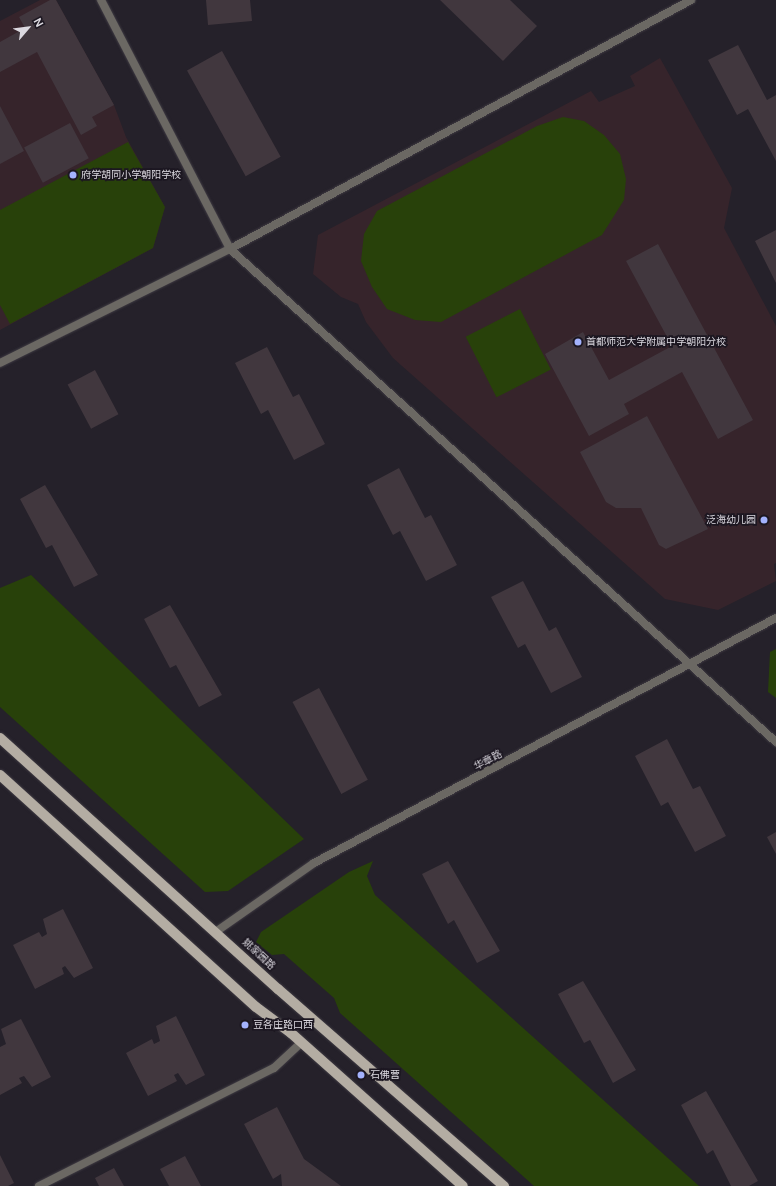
<!DOCTYPE html>
<html>
<head>
<meta charset="utf-8">
<style>
	body { margin:0 }
	#map { position:relative; width:776px; height:1186px; overflow:hidden; background:#25212a; font-family:"DM Sans","Noto Sans SC",sans-serif }
	div>[style] { position:absolute }
	.education>* { inset:0; background:#36242b }
	.green>* { inset:0; background:#28410a; transform-origin:0 0 }
	.building>* { inset:0; background:#41373e; transform-origin:0 0 }
	.roads { filter:drop-shadow(0 0 1px #3f3b43) drop-shadow(0 0 1px #3f3b43) }
	.service>* { height:8px; margin:-4px; padding:0 4px; transform-origin:4px; border-radius:4px; background:#6b6863 }
	.tertiary>* { height:8px; margin:-4px; padding:0 4px; transform-origin:4px; border-radius:4px; background:#6b6863 }
	.primary>* { height:10px; margin:-5px; padding:0 5px; transform-origin:5px; border-radius:5px; background:#b4ada3 }
	.dots>* { width:11px; height:11px; translate:-50% -50%; box-sizing:border-box; border:2px solid #1c1721; border-radius:50% }
	span { translate:-50% -50%; white-space:nowrap; text-align:center; line-height:1.15; -webkit-text-stroke:3.5px #1c1721; paint-order:stroke }
	.poi-label { font-size:10px; color:#dcd9e0 }
	.left { translate:0 -50%; text-align:left }
	.right { translate:-100% -50%; text-align:right }
	.street-label { font-size:10px; color:#dcd9e0 }
	.north { position:absolute; left:8px; top:8px; width:40px; height:40px; -webkit-text-stroke:3px #1c1721; paint-order:stroke; rotate:62deg; font-size:11px; font-weight:700; line-height:16px; text-align:center; color:#dcd9e0 }
	.north::after { content:''; display:block; margin:auto; width:14px; height:18px; background:#dcd9e0; clip-path:polygon(50% 0,100% 100%,50% 72%,0 100%) }
</style>
</head>
<body>
<div id="map">
	<div class="education">
		<div style="clip-path:polygon(40px 0,56px 0,114px 105px,126px 137px,165px 207px,153px 248px,0 330px,0 21px)"></div>
		<div style="clip-path:polygon(660px 58px,732px 188px,724px 228px,776px 326px,776px 563px,774px 564px,776px 581px,718px 610px,665px 599px,393px 358px,366px 322px,358px 304px,341px 297px,313px 274px,318px 235px,591px 91px,599px 102px,635px 86px,630px 76px)"></div>
	</div>
	<div class="green">
		<div style="clip-path:polygon(563px 117px,584px 121px,604px 135px,620px 154px,626px 179px,624px 200px,602px 235px,441px 322px,415px 320px,387px 309px,372px 287px,361px 261px,364px 234px,377px 211px,537px 126px)"></div>
		<div style="clip-path:polygon(128px 142px,165px 207px,153px 248px,10px 324px,0 305px,0 210px)"></div>
		<div style="left:520px;top:309px;width:68px;height:61px;rotate:63deg"></div>
		<div style="clip-path:polygon(31px 575px,304px 839px,228px 891px,205px 892px,0 707px,0 588px)"></div>
		<div style="clip-path:polygon(776px 649px,776px 698px,768px 692px,770px 652px)"></div>
		<div style="clip-path:polygon(373px 861px,367px 876px,375px 895px,699px 1186px,534px 1186px,340px 1013px,334px 998px,284px 954px,272px 955px,256px 942px,261px 932px,349px 872px)"></div>
	</div>
	<div class="building">
		<div style="clip-path:polygon(50px 0,56px 0,114px 105px,92px 117px,97px 126px,81px 135px,37px 52px,0 72px,0 42px,25px 28px,19px 17px)"></div>
		<div style="clip-path:polygon(206px 0,250px 0,252px 21px,208px 25px)"></div>
		<div style="clip-path:polygon(440px 0,510px 0,537px 26px,503px 61px)"></div>
		<div style="clip-path:polygon(738px 45px,767px 100px,776px 95px,776px 161px,748px 109px,737px 115px,708px 60px)"></div>
		<div style="left:222px;top:51px;width:121px;height:40px;rotate:61deg"></div>
		<div style="clip-path:polygon(0 106px,24px 151px,0 164px)"></div>
		<div style="left:70px;top:123px;width:40px;height:52px;rotate:62deg"></div>
		<div style="clip-path:polygon(776px 230px,776px 283px,755px 241px)"></div>
		<div style="clip-path:polygon(658px 244px,753px 420px,718px 439px,682px 372px,624px 404px,629px 414px,589px 436px,545px 354px,583px 332px,609px 380px,672px 346px,626px 261px)"></div>
		<div style="clip-path:polygon(267px 347px,293px 397px,299px 394px,325px 444px,294px 460px,268px 410px,261px 414px,235px 363px)"></div>
		<div style="left:95px;top:370px;width:50px;height:31px;rotate:62deg"></div>
		<div style="clip-path:polygon(647px 416px,708px 529px,666px 549px,659px 545px,641px 508px,616px 508px,606px 502px,580px 452px)"></div>
		<div style="clip-path:polygon(399px 468px,425px 518px,431px 515px,457px 565px,426px 581px,400px 531px,393px 535px,367px 485px)"></div>
		<div style="clip-path:polygon(45px 485px,98px 575px,74px 587px,52px 545px,46px 548px,20px 499px)"></div>
		<div style="clip-path:polygon(523px 581px,549px 631px,556px 627px,582px 677px,551px 693px,525px 644px,518px 648px,491px 597px)"></div>
		<div style="clip-path:polygon(170px 605px,222px 695px,199px 707px,176px 665px,170px 668px,144px 619px)"></div>
		<div style="left:319px;top:688px;width:104px;height:30px;rotate:62deg"></div>
		<div style="clip-path:polygon(667px 739px,693px 789px,700px 786px,726px 836px,695px 852px,668px 802px,661px 806px,635px 756px)"></div>
		<div style="clip-path:polygon(776px 832px,776px 854px,767px 837px)"></div>
		<div style="clip-path:polygon(448px 861px,500px 951px,477px 963px,454px 920px,448px 924px,422px 874px)"></div>
		<div style="clip-path:polygon(63px 909px,93px 968px,74px 978px,65px 966px,62px 968px,64px 974px,35px 989px,13px 945px,39px 932px,42px 937px,47px 934px,43px 919px)"></div>
		<div style="clip-path:polygon(583px 981px,636px 1070px,613px 1083px,590px 1040px,584px 1043px,558px 994px)"></div>
		<div style="clip-path:polygon(176px 1016px,205px 1075px,186px 1085px,178px 1073px,174px 1075px,177px 1081px,148px 1096px,126px 1053px,152px 1039px,154px 1044px,160px 1041px,156px 1026px)"></div>
		<div style="clip-path:polygon(21px 1019px,51px 1077px,32px 1087px,24px 1076px,19px 1078px,22px 1083px,0 1095px,0 1047px,6px 1044px,1px 1029px)"></div>
		<div style="clip-path:polygon(706px 1091px,758px 1181px,749px 1186px,731px 1186px,713px 1150px,707px 1154px,681px 1105px)"></div>
		<div style="clip-path:polygon(277px 1107px,304px 1159px,341px 1186px,282px 1186px,281px 1174px,273px 1179px,244px 1124px)"></div>
		<div style="clip-path:polygon(0 1155px,14px 1183px,8px 1186px,0 1186px)"></div>
		<div style="clip-path:polygon(185px 1156px,201px 1186px,169px 1186px,160px 1169px)"></div>
		<div style="clip-path:polygon(114px 1168px,124px 1186px,99px 1186px,95px 1178px)"></div>
	</div>
	<div class="roads">
		<div class="service">
			<div style="left:39px;top:1186px;width:263px;rotate:-26.7deg"></div>
			<div style="left:274px;top:1068px;width:38px;rotate:-43deg"></div>
		</div>
		<div class="tertiary">
			<div style="left:101px;top:0;width:280px;rotate:62.6deg"></div>
			<div style="left:230px;top:249px;width:736px;rotate:42.08deg"></div>
			<div style="left:0;top:363px;width:257px;rotate:-26.4deg"></div>
			<div style="left:230px;top:249px;width:524px;rotate:-28.37deg"></div>
			<div style="left:217px;top:931px;width:118px;rotate:-35deg"></div>
			<div style="left:314px;top:863px;width:523px;rotate:-27.94deg"></div>
		</div>
		<div class="primary">
			<div style="left:0;top:738px;width:375px;rotate:42.1deg"></div>
			<div style="left:278px;top:989px;width:300px;rotate:41.1deg"></div>
			<div style="left:0;top:775px;width:345px;rotate:42.2deg"></div>
			<div style="left:256px;top:1007px;width:44px;rotate:36.6deg"></div>
			<div style="left:291px;top:1033px;width:230px;rotate:41.7deg"></div>
		</div>
	</div>
	<div class="dots">
		<div style="left:73px;top:175px;background:#a3b2fd"></div>
		<div style="left:578px;top:342px;background:#a3b2fd"></div>
		<div style="left:764px;top:520px;background:#a3b2fd"></div>
		<div style="left:245px;top:1025px;background:#a3b2fd"></div>
		<div style="left:361px;top:1075px;background:#a3b2fd"></div>
	</div>
	<div class="poi-label">
		<span class="left" style="left:81px;top:175px">府学胡同小学朝阳学校</span>
		<span class="left" style="left:586px;top:342px">首都师范大学附属中学朝阳分校</span>
		<span class="right" style="left:756px;top:520px">泛海幼儿园</span>
		<span class="left" style="left:253px;top:1025px">豆各庄路口西</span>
		<span class="left" style="left:370px;top:1075px">石佛营</span>
	</div>
	<div class="street-label">
		<span style="left:488px;top:760px;rotate:-28deg">华章路</span>
		<span style="left:259px;top:954px;rotate:43deg">姚家园路</span>
	</div>
	<div class="north">N</div>
</div>
</body>
</html>
